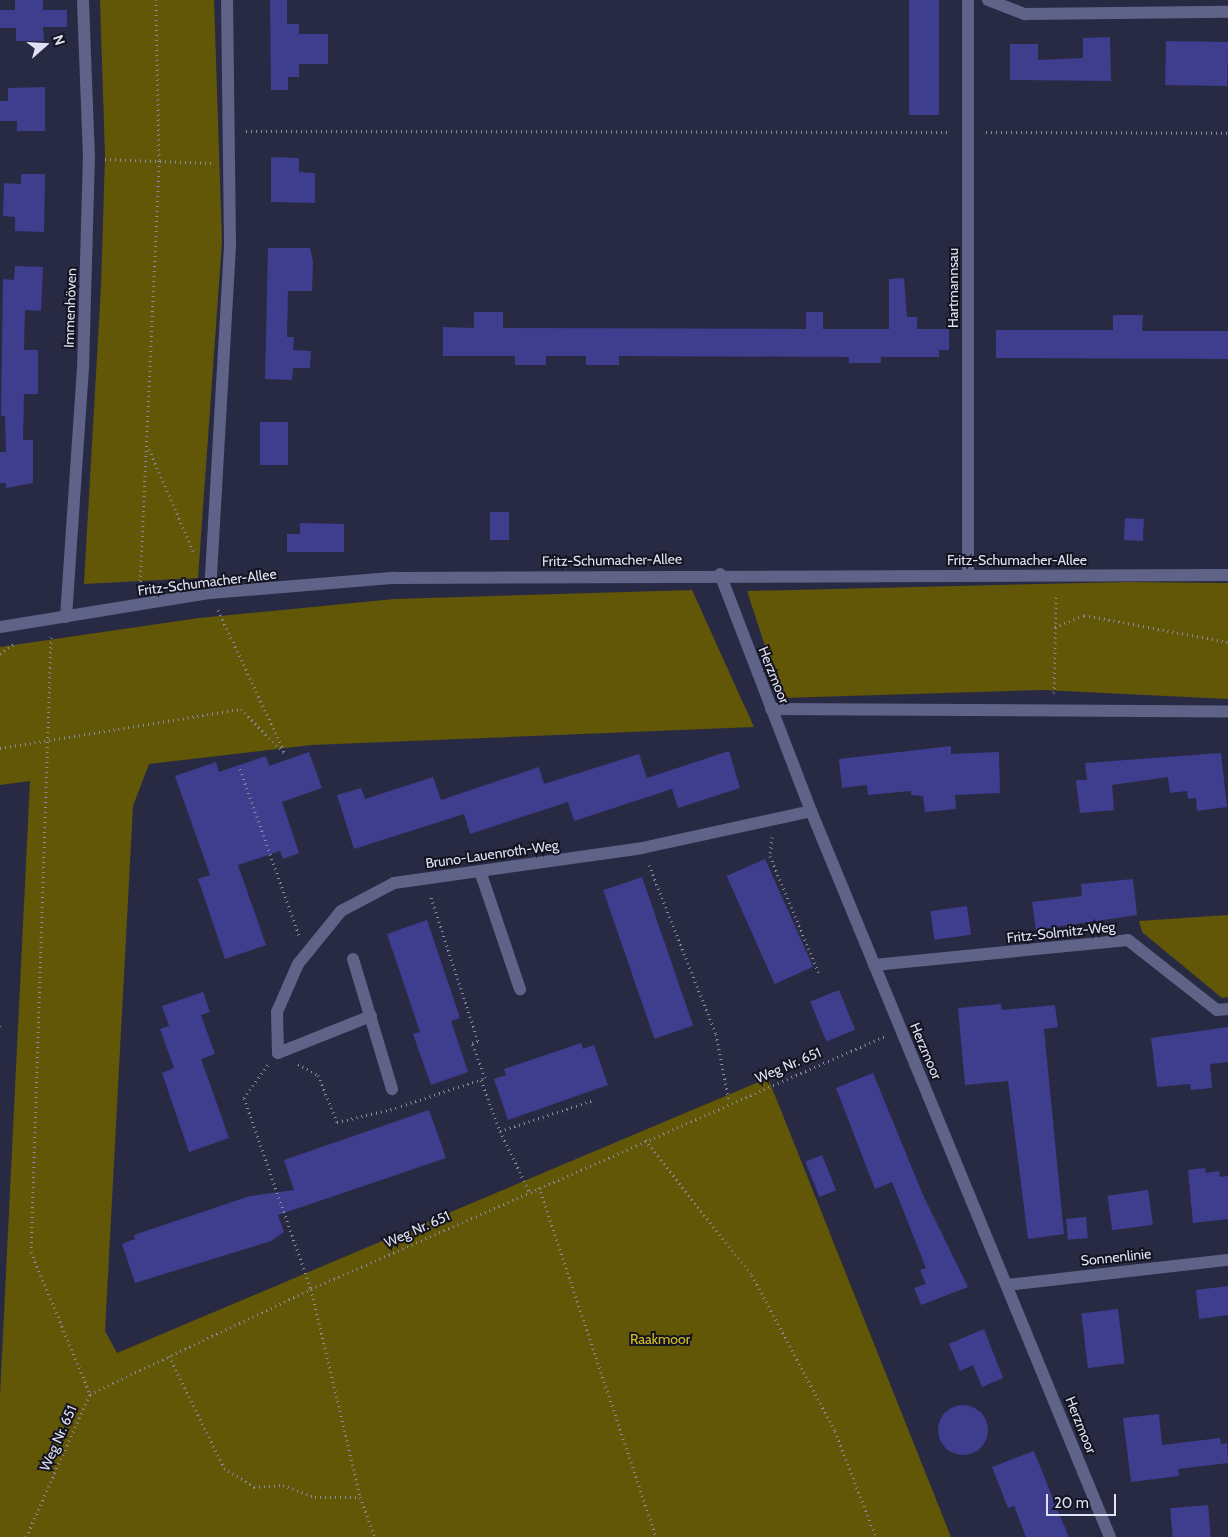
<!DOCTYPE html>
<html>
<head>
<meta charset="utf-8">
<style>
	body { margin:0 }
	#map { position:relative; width:1228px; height:1537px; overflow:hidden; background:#282a44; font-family:Cabin,sans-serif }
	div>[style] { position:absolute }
	.green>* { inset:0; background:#625607 }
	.building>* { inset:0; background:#3e3d8e; transform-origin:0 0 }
	.round { border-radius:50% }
	.path>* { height:3px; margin-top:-1.5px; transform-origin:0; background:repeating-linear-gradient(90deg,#8a8ca2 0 1px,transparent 0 5px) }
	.minor>* { height:12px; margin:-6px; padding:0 6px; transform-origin:6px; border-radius:6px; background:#5f6388 }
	span { translate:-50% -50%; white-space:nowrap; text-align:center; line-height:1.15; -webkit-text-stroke:4px #131420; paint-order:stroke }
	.street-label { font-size:14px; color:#e0e2f4 }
	.park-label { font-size:14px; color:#d7c023 }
	.north { position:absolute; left:20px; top:20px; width:50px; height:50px; -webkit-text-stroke:4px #131420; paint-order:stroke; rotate:71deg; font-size:14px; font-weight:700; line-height:20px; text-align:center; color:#e0e2f4 }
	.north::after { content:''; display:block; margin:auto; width:18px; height:22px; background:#e0e2f4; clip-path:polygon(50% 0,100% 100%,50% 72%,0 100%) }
	.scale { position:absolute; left:1046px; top:1494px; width:70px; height:22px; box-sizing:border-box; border:2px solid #e0e2f4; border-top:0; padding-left:6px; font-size:15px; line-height:18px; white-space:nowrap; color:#e0e2f4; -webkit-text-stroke:4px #131420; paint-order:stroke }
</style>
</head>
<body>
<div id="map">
	<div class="green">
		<div style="clip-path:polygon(100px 0,214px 0,222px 241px,198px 578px,84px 584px,101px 286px,105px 156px)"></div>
		<div style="clip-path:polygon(1126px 582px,1228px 583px,1228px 699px,1043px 690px,782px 698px,747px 591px)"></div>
		<div style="clip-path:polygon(692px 590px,754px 727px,311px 745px,149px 764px,133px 806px,105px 1331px,117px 1353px,768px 1078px,951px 1537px,0 1537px,0 1396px,30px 781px,0 785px,0 647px,199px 618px,394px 599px)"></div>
		<div style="clip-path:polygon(1228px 915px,1228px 997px,1222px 998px,1142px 932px,1139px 921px)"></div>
	</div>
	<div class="building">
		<div style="clip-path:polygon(15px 0,43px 0,43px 10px,67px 10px,67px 27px,43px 27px,44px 41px,16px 41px,16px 28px,0 28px,0 10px,15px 10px)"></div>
		<div style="clip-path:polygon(270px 0,287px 0,287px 24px,299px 24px,299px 34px,328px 34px,328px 64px,299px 64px,299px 77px,288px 77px,288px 90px,271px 90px)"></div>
		<div style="left:909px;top:0;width:30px;height:115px"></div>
		<div style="clip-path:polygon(1110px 37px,1111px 81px,1010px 80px,1010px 44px,1038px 44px,1038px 60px,1083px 58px,1083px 38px)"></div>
		<div style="left:1166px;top:41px;width:62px;height:44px;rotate:1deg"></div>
		<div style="clip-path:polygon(45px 87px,45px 131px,17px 131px,17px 121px,0 121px,0 101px,8px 101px,8px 88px)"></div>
		<div style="clip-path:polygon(271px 157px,299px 158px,299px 172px,315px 173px,315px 203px,271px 202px)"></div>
		<div style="clip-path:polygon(21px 174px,45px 174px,44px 232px,15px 231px,15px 217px,3px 216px,4px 183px,21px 184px)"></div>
		<div style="clip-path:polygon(268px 248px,310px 248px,313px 261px,312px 291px,288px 291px,287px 337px,294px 337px,293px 350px,311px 351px,310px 368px,293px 368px,292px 380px,265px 379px)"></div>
		<div style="clip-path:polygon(15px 266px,43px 267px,41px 311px,25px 310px,24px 350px,38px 350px,38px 394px,24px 394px,23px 440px,33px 440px,33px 483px,6px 488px,6px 483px,0 483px,0 452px,6px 452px,5px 416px,1px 416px,3px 279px,14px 280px)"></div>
		<div style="clip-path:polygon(904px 278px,907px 317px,917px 317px,917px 329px,949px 329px,949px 350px,939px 350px,939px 357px,881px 357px,881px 363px,849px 363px,849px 357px,619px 356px,619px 365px,586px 365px,586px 356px,546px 356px,546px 365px,515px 365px,515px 356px,443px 356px,443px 327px,474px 328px,474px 312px,503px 312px,503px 328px,806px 329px,806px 312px,823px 312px,823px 329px,889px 329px,889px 279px)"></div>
		<div style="clip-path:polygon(1113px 315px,1143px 315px,1142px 331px,1228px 331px,1228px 359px,996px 358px,996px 330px,1113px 330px)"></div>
		<div style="left:260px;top:422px;width:28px;height:43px"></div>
		<div style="left:490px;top:512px;width:19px;height:28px"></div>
		<div style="left:1125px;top:518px;width:19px;height:22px;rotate:3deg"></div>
		<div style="clip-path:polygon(300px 523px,344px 524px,344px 552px,287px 552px,287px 534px,300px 534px)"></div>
		<div style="clip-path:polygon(951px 746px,951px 754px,999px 752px,1000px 793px,955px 795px,956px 809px,925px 812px,923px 796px,911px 795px,911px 791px,868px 795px,867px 785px,842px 788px,839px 759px)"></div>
		<div style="clip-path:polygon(729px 751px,740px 788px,678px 808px,672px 789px,574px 821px,568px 802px,470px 834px,464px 814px,354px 849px,337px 795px,361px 788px,365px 799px,433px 777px,441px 800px,539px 767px,544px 784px,639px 754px,647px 778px)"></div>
		<div style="clip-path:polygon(309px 752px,322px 788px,282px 802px,299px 853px,283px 859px,280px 851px,238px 865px,266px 945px,225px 959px,198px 879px,210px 875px,175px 776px,216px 762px,219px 772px,266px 756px,269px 766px)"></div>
		<div style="clip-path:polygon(1221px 753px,1227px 807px,1197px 811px,1196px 798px,1188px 799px,1187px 791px,1170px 793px,1168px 777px,1112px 785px,1114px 810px,1080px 813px,1076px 780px,1087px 780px,1085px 763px)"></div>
		<div style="left:765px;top:859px;width:118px;height:42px;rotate:66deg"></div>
		<div style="left:642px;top:877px;width:157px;height:41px;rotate:71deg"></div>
		<div style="clip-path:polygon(1133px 879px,1137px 915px,1036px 930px,1032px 902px,1082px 896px,1081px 884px)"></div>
		<div style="left:967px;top:906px;width:29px;height:37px;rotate:82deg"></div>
		<div style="clip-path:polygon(427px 920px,460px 1018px,451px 1021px,468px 1072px,431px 1085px,413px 1034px,420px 1032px,387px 934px)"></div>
		<div style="left:839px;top:990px;width:43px;height:31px;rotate:68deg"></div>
		<div style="clip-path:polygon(203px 992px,210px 1012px,201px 1015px,215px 1054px,201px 1059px,229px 1138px,189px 1152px,162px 1073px,174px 1068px,160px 1029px,169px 1026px,162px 1006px)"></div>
		<div style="clip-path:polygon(1001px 1004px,1002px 1010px,1055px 1005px,1058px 1027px,1044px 1029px,1064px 1234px,1028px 1239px,1008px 1081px,965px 1085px,958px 1008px)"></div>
		<div style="clip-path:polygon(1228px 1027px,1228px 1062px,1210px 1064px,1212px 1088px,1191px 1090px,1190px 1084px,1157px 1087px,1151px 1038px)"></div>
		<div style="clip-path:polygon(581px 1043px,583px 1049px,594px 1045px,608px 1085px,508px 1120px,494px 1079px,506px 1075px,504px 1069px)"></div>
		<div style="clip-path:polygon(873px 1073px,923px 1195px,968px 1287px,921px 1305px,914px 1288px,926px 1284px,920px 1270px,926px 1268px,892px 1182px,875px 1189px,836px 1088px)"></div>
		<div style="clip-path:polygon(429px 1110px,446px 1158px,278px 1215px,284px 1232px,271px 1241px,135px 1283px,122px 1244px,135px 1239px,134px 1235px,250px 1196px,294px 1190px,284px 1160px)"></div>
		<div style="left:822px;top:1155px;width:38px;height:18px;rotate:68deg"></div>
		<div style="clip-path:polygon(1205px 1168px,1206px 1173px,1219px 1171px,1220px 1177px,1228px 1176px,1228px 1219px,1193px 1223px,1188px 1170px)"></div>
		<div style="left:1148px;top:1190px;width:35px;height:41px;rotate:82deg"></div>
		<div style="left:1086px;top:1217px;width:21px;height:20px;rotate:85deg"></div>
		<div style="clip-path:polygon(1228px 1286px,1228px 1315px,1199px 1319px,1196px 1290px)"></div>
		<div style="left:1118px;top:1309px;width:55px;height:37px;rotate:83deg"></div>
		<div style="clip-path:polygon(984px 1329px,1003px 1378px,982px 1387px,973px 1365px,960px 1371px,949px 1344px)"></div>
		<div class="round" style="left:938px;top:1405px;width:50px;height:50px"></div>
		<div style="clip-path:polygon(1159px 1414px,1162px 1445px,1220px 1438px,1221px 1444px,1227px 1443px,1228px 1463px,1178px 1469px,1179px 1476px,1131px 1482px,1123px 1418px)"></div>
		<div style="clip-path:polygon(1034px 1451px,1057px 1509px,1069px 1537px,1026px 1537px,1014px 1506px,1008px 1508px,992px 1467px)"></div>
		<div style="left:1208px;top:1505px;width:32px;height:38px;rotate:85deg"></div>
	</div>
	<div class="path">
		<div style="left:246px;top:131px;width:704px;rotate:0.08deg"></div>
		<div style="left:986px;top:132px;width:242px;rotate:0.2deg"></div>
		<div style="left:105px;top:159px;width:106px;rotate:2.2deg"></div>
		<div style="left:149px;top:449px;width:113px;rotate:66.6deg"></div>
		<div style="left:140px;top:586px;width:426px;rotate:-87.4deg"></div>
		<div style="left:159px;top:160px;width:160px;rotate:-91.1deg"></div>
		<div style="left:218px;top:610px;width:156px;rotate:64.9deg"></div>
		<div style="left:1055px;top:627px;width:31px;rotate:-22deg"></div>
		<div style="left:1084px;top:615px;width:147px;rotate:10.6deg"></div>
		<div style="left:51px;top:637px;width:615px;rotate:91.86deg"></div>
		<div style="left:31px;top:1252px;width:154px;rotate:67.4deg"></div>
		<div style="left:0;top:654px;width:19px;rotate:-35deg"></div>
		<div style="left:1054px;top:693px;width:99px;rotate:-88.8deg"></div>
		<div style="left:0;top:748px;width:244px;rotate:-9.2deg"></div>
		<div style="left:241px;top:709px;width:63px;rotate:45.6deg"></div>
		<div style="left:240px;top:769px;width:177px;rotate:70.5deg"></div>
		<div style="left:772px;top:837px;width:19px;rotate:96deg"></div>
		<div style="left:770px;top:856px;width:128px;rotate:67.4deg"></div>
		<div style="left:649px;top:865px;width:182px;rotate:68.4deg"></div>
		<div style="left:716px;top:1034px;width:69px;rotate:79.2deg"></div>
		<div style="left:0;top:1026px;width:3px;rotate:-45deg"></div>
		<div style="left:298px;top:1064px;width:23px;rotate:29deg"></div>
		<div style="left:318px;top:1075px;width:51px;rotate:68deg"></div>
		<div style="left:337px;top:1122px;width:61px;rotate:-13.3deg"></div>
		<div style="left:268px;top:1065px;width:41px;rotate:126deg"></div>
		<div style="left:244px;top:1098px;width:202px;rotate:70.7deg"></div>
		<div style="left:311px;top:1289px;width:214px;rotate:76.7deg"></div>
		<div style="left:360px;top:1497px;width:43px;rotate:69.4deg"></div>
		<div style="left:481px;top:1080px;width:54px;rotate:69.6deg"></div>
		<div style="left:500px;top:1131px;width:99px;rotate:-18.3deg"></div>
		<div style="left:401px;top:1106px;width:89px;rotate:-18.4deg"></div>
		<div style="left:485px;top:1078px;width:37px;rotate:-110deg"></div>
		<div style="left:472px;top:1043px;width:6px;rotate:-18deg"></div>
		<div style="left:478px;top:1041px;width:155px;rotate:-108.1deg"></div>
		<div style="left:500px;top:1131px;width:67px;rotate:64.2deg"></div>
		<div style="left:645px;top:1140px;width:172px;rotate:51.6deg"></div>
		<div style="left:752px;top:1275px;width:177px;rotate:62deg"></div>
		<div style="left:835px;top:1431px;width:114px;rotate:68.9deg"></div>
		<div style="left:539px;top:1187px;width:369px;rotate:71.5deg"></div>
		<div style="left:169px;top:1356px;width:125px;rotate:63.8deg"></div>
		<div style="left:224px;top:1468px;width:36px;rotate:32deg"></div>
		<div style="left:254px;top:1487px;width:29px;rotate:-4deg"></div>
		<div style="left:283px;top:1485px;width:34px;rotate:21deg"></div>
		<div style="left:315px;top:1497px;width:45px"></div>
		<div style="left:26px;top:1537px;width:157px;rotate:-65.9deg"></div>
		<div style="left:90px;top:1394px;width:245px;rotate:-25.4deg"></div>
		<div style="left:311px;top:1289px;width:627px;rotate:-23.79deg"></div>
	</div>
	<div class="minor">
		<div style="left:968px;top:0;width:575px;rotate:90deg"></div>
		<div style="left:988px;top:0;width:40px;rotate:21deg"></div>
		<div style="left:1025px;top:14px;width:203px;rotate:-0.6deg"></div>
		<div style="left:720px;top:574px;width:254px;rotate:69deg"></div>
		<div style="left:811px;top:811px;width:785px;rotate:67.62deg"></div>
		<div style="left:210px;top:593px;width:351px;rotate:-86.7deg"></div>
		<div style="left:230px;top:243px;width:243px;rotate:-90.7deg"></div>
		<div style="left:66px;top:617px;width:249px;rotate:-86.1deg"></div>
		<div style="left:83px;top:369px;width:211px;rotate:-88.4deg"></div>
		<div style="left:89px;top:158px;width:158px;rotate:-92.2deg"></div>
		<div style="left:0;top:627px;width:213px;rotate:-9.2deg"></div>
		<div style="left:210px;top:593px;width:185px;rotate:-4.7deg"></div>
		<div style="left:394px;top:578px;width:834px;rotate:-0.21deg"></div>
		<div style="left:771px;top:709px;width:457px;rotate:0.3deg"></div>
		<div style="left:480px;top:871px;width:125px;rotate:71.3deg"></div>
		<div style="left:353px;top:959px;width:136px;rotate:73.3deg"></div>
		<div style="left:874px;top:965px;width:255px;rotate:-5.6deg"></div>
		<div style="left:1128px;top:940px;width:113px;rotate:38.2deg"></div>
		<div style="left:1217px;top:1010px;width:11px;rotate:-5deg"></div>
		<div style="left:371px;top:1016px;width:100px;rotate:158.3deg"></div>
		<div style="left:278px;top:1053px;width:41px;rotate:-91.4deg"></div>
		<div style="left:277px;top:1012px;width:52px;rotate:-66.4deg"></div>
		<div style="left:298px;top:964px;width:68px;rotate:-50.9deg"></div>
		<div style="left:341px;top:911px;width:60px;rotate:-27.8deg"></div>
		<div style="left:394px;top:883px;width:250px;rotate:-8deg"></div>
		<div style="left:642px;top:848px;width:173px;rotate:-12.3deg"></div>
		<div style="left:1007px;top:1285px;width:222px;rotate:-6.5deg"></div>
	</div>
	<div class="street-label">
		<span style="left:953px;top:288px;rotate:-90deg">Hartmannsau</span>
		<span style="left:70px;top:308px;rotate:-88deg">Immenhöven</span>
		<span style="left:612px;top:560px;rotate:-1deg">Fritz-Schumacher-Allee</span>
		<span style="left:1017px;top:560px">Fritz-Schumacher-Allee</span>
		<span style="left:207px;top:582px;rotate:-7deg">Fritz-Schumacher-Allee</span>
		<span style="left:774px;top:675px;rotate:68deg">Herzmoor</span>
		<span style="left:492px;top:854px;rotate:-8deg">Bruno-Lauenroth-Weg</span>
		<span style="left:1061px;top:932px;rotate:-6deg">Fritz-Solmitz-Weg</span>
		<span style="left:926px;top:1051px;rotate:67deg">Herzmoor</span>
		<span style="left:788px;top:1065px;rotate:-23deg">Weg Nr. 651</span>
		<span style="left:417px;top:1229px;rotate:-24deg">Weg Nr. 651</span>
		<span style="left:1116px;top:1257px;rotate:-6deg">Sonnenlinie</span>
		<span style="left:1081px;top:1425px;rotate:68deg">Herzmoor</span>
		<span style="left:58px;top:1438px;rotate:-66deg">Weg Nr. 651</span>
	</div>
	<div class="park-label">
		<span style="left:660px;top:1339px">Raakmoor</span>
	</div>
	<div class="north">N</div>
	<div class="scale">20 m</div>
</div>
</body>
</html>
